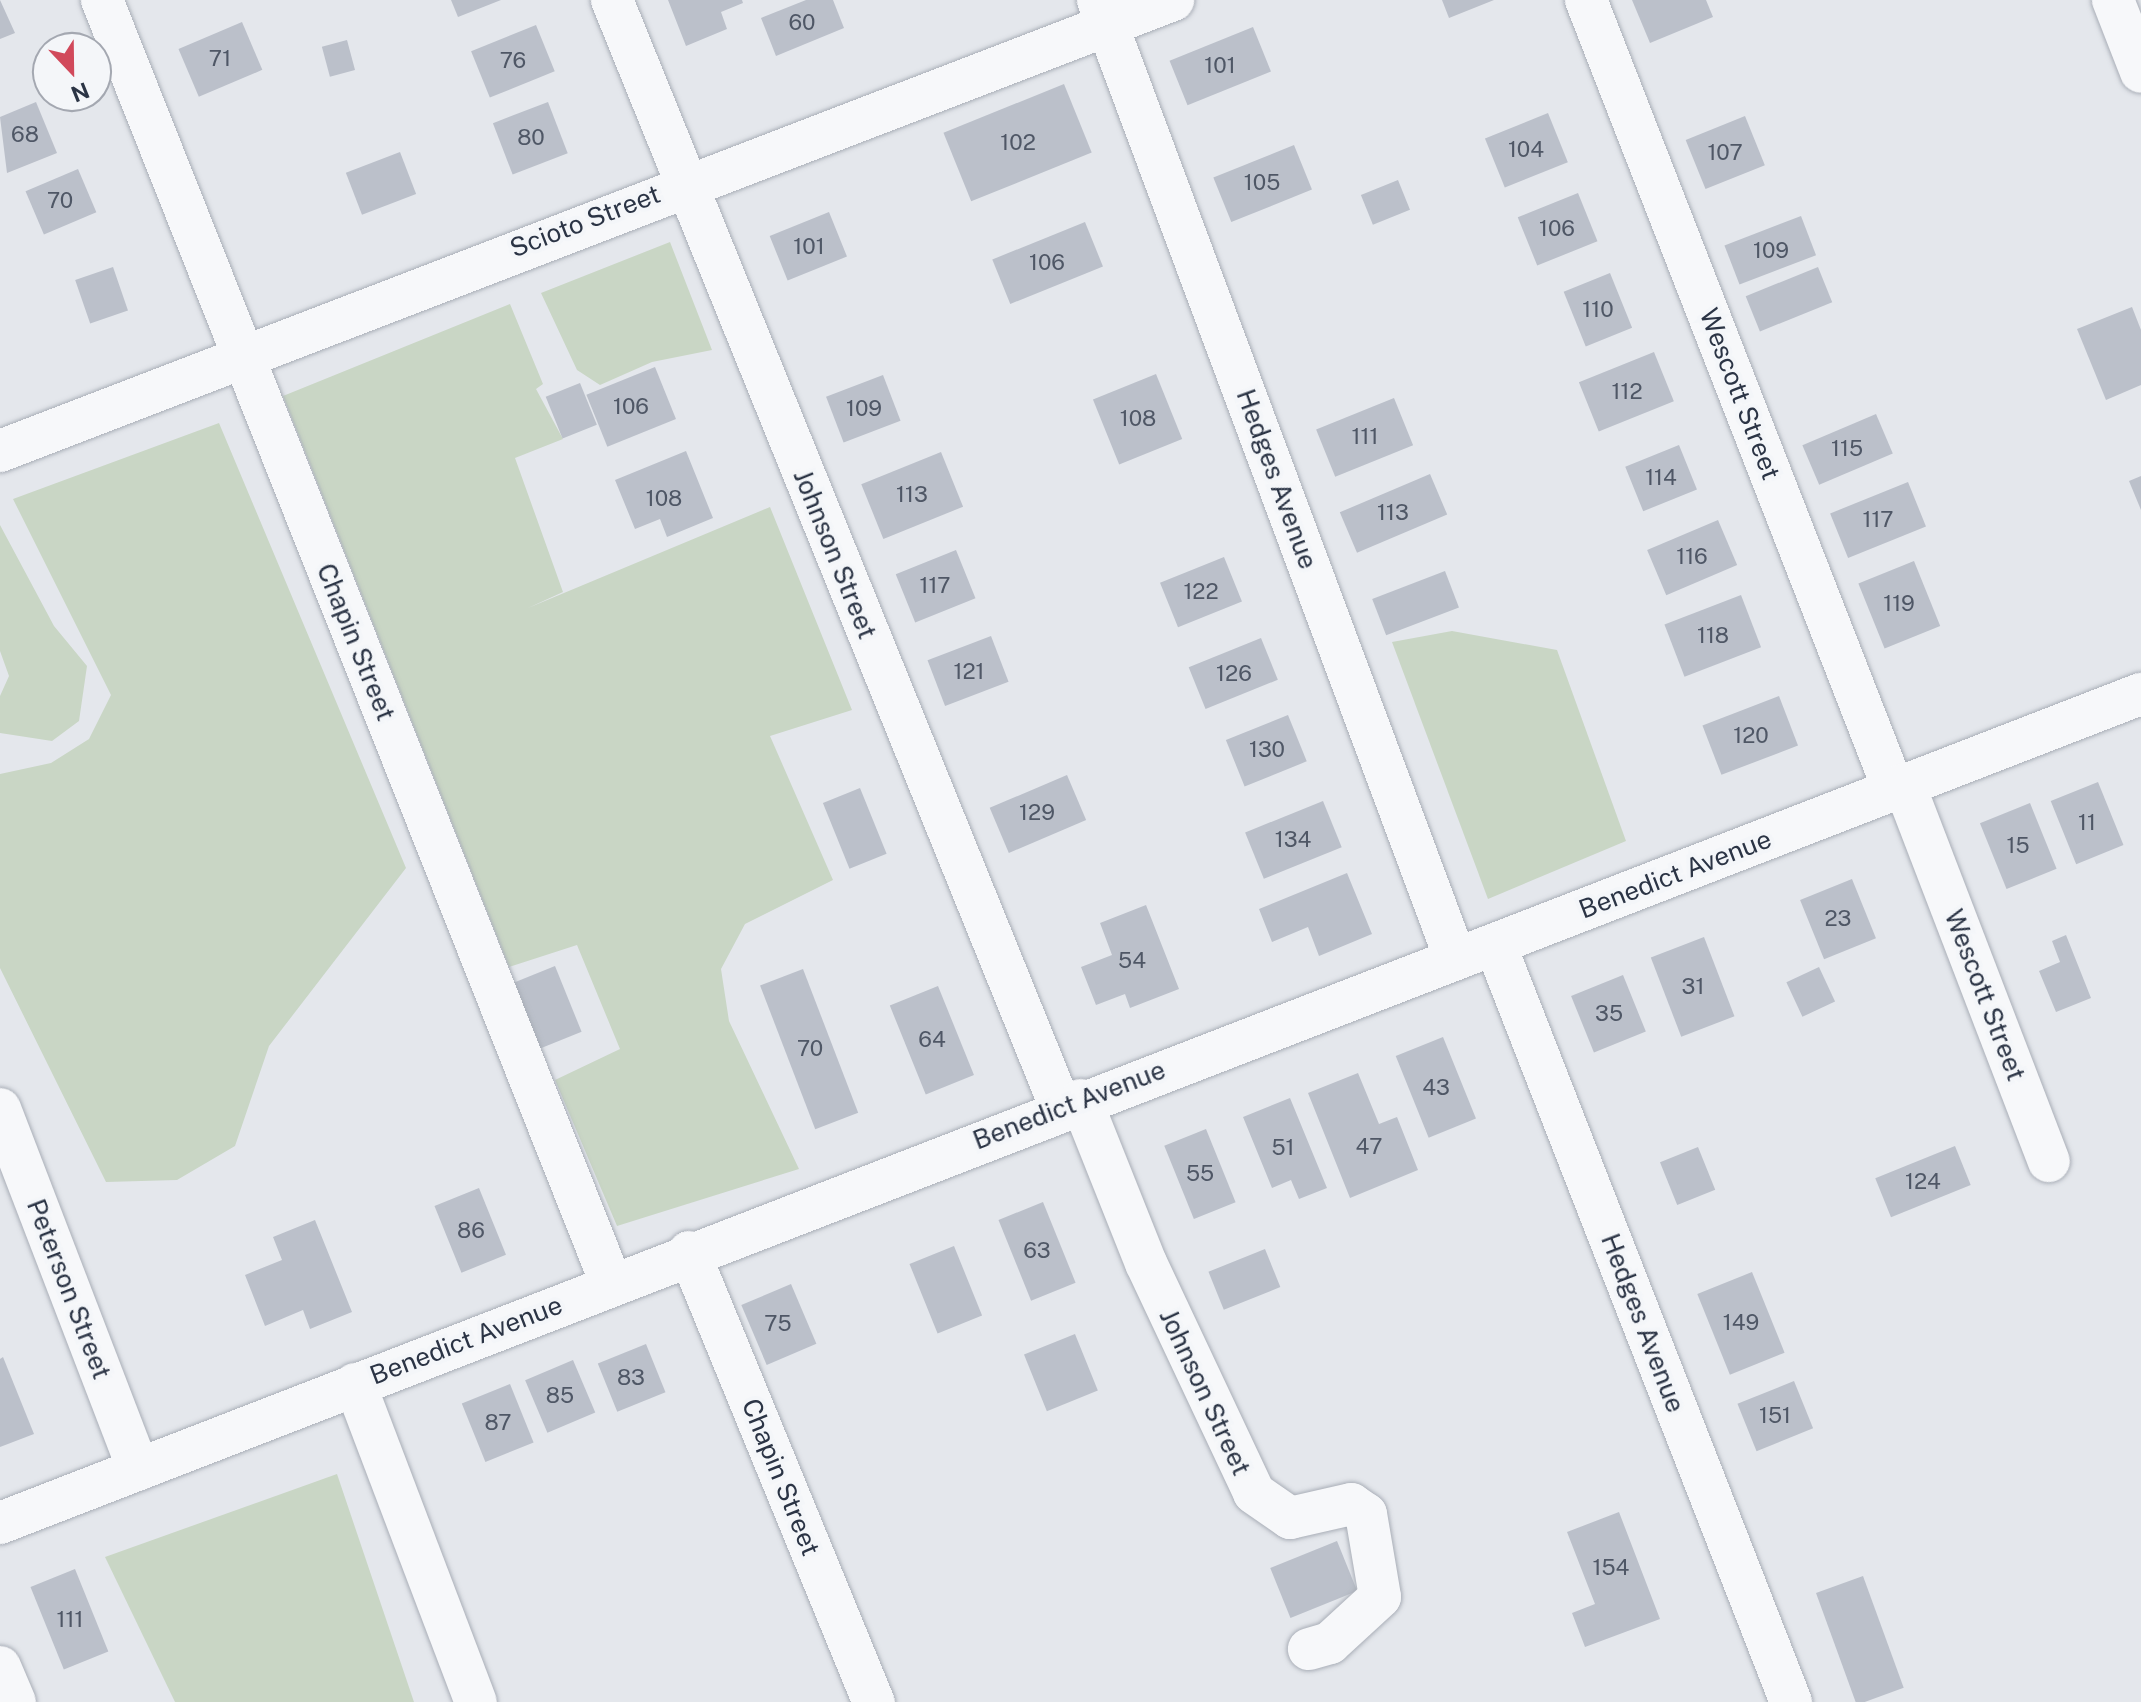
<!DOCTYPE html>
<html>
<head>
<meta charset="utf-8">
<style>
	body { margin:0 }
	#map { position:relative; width:2141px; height:1702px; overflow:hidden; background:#e4e7ec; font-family:"Public Sans",sans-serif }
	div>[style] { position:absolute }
	.green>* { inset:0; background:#c9d6c5 }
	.building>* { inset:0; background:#bbc0ca; transform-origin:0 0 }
	.roads { filter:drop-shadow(0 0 2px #a9aeb7) drop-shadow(0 0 2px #a9aeb7) }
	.street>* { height:42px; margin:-21px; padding:0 21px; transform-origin:21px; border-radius:21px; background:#f7f8fa }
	span { translate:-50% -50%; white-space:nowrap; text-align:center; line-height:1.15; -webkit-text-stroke:8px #f4f6f9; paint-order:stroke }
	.number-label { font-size:22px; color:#4f5766 }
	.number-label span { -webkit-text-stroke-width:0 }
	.street-label { font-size:26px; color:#2b3445 }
	.north { position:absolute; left:32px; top:32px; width:80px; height:80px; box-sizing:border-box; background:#f4f6f9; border:2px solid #a4a8b1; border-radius:50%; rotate:158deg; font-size:22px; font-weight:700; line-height:32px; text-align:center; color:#2b3445 }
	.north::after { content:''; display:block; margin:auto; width:28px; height:36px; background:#d1495b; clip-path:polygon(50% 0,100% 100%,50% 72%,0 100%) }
</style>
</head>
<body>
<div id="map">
	<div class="green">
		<div style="clip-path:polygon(670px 242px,712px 350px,652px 362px,600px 385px,577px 370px,541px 293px)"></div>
		<div style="clip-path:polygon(510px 304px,543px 384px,536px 389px,563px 439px,515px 458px,563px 592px,528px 608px,770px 507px,852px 710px,770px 736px,833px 880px,745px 924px,721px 969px,729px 1021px,799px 1169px,617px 1226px,555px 1080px,620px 1049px,577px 945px,509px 967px,283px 396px)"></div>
		<div style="clip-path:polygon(219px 423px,406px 868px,269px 1046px,235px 1146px,177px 1180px,106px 1182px,0 968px,0 774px,51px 763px,89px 739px,111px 695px,13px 499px)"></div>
		<div style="clip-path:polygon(0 525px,54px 626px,87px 666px,79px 721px,52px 741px,0 733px,0 696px,9px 676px,0 651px)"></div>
		<div style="clip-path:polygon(1452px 631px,1557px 650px,1626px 841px,1488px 899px,1392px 642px)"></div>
		<div style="clip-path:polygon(337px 1474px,414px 1702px,175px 1702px,105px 1557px)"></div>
	</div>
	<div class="building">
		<div style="clip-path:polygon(0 0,15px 33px,0 39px)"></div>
		<div style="clip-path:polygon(451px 0,501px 0,458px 17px)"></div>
		<div style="clip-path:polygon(668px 0,742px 0,743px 3px,721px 12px,727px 29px,686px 46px)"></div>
		<div style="clip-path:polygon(806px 0,833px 0,844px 28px,776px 56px,761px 18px)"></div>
		<div style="clip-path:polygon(1442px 0,1494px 0,1449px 18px)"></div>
		<div style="clip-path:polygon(1632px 0,1706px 0,1713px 17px,1650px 43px)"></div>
		<div style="left:242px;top:22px;width:52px;height:69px;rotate:67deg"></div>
		<div style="left:536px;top:25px;width:50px;height:70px;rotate:68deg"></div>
		<div style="left:1253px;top:27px;width:48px;height:90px;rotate:68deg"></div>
		<div style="left:347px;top:40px;width:31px;height:26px;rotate:75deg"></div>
		<div style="left:1064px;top:84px;width:74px;height:130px;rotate:68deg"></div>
		<div style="clip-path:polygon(36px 102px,57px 153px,7px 173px,0 117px)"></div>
		<div style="left:548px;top:102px;width:55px;height:59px;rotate:69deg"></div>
		<div style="left:1548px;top:113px;width:53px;height:68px;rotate:68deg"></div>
		<div style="left:1745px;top:116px;width:53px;height:64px;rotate:68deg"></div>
		<div style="left:1294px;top:145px;width:48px;height:87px;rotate:68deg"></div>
		<div style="left:400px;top:152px;width:45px;height:58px;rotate:69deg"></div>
		<div style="left:78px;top:169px;width:47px;height:57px;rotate:67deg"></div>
		<div style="left:1398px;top:180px;width:32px;height:40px;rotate:68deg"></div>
		<div style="left:1578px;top:193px;width:52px;height:65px;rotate:68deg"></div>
		<div style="left:829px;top:212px;width:48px;height:64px;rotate:68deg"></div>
		<div style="left:1801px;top:216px;width:42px;height:82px;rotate:69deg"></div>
		<div style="left:1085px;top:222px;width:48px;height:100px;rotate:68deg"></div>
		<div style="left:113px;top:267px;width:46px;height:40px;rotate:71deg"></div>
		<div style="left:1818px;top:267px;width:38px;height:78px;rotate:68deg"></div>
		<div style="left:1610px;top:273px;width:59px;height:50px;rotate:68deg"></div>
		<div style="clip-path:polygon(2132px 307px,2141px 330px,2141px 385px,2106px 400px,2077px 329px)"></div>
		<div style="left:1654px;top:352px;width:53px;height:81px;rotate:68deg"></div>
		<div style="left:655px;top:367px;width:56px;height:74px;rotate:68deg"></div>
		<div style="left:1156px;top:374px;width:70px;height:68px;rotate:68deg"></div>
		<div style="left:883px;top:375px;width:49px;height:61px;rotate:69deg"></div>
		<div style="left:580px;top:383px;width:45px;height:37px;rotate:68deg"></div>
		<div style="left:1394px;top:398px;width:51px;height:84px;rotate:68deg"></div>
		<div style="left:1876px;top:414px;width:43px;height:80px;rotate:67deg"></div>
		<div style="left:1679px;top:445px;width:48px;height:58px;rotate:68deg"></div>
		<div style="clip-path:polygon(686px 451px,713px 518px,667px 537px,660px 519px,635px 529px,615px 480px)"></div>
		<div style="left:941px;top:452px;width:59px;height:86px;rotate:68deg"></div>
		<div style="left:1430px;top:474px;width:44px;height:98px;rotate:67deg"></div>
		<div style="clip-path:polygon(2141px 476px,2141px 510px,2129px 481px)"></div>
		<div style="left:1908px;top:482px;width:48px;height:84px;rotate:68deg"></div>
		<div style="left:1718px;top:520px;width:49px;height:77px;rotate:67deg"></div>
		<div style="left:956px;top:550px;width:52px;height:65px;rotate:68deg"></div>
		<div style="left:1224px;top:557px;width:48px;height:69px;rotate:68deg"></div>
		<div style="left:1914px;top:561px;width:70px;height:60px;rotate:68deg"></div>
		<div style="left:1445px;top:571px;width:39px;height:78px;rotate:69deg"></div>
		<div style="left:1741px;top:595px;width:56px;height:82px;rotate:69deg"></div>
		<div style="left:991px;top:636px;width:49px;height:68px;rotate:69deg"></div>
		<div style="left:1261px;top:638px;width:45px;height:78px;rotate:68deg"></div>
		<div style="left:1779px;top:696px;width:53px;height:82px;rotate:69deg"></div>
		<div style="left:1288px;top:715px;width:50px;height:67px;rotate:68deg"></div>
		<div style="left:1067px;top:775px;width:49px;height:84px;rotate:67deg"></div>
		<div style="left:2098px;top:782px;width:68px;height:51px;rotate:68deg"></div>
		<div style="left:860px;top:788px;width:71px;height:40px;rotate:68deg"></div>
		<div style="left:1323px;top:801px;width:50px;height:84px;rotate:68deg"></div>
		<div style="left:2030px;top:803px;width:71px;height:54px;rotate:68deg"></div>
		<div style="clip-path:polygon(1347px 873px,1372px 934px,1319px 956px,1308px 927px,1272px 942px,1259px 909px)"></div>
		<div style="left:1852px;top:879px;width:64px;height:56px;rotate:68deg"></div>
		<div style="clip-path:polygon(1146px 905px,1179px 989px,1130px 1008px,1125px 994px,1096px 1005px,1081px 967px,1112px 955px,1100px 923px)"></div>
		<div style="clip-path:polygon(2066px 935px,2091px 998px,2056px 1012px,2039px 971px,2060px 962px,2052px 941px)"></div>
		<div style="left:1704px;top:937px;width:85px;height:57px;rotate:69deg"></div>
		<div style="left:555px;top:966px;width:71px;height:46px;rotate:68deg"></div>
		<div style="left:1819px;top:967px;width:38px;height:36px;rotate:65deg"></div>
		<div style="left:803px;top:969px;width:154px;height:46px;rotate:69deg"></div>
		<div style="left:1623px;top:975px;width:61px;height:56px;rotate:68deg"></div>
		<div style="left:938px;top:986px;width:96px;height:52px;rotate:68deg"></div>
		<div style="left:1443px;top:1037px;width:88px;height:51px;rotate:68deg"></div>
		<div style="clip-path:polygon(1358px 1073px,1379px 1124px,1397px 1117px,1418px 1170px,1350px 1198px,1308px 1093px)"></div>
		<div style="clip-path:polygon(1290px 1098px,1327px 1188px,1299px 1199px,1291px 1180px,1272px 1188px,1243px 1117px)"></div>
		<div style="left:1206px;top:1129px;width:79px;height:45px;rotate:68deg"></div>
		<div style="left:1955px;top:1146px;width:42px;height:86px;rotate:68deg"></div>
		<div style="left:1698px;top:1147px;width:46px;height:41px;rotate:68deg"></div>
		<div style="left:479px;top:1188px;width:72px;height:48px;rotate:68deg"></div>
		<div style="left:1043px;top:1202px;width:87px;height:48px;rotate:68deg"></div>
		<div style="clip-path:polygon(315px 1220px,352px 1312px,310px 1329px,303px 1310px,265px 1326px,245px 1275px,282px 1260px,273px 1237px)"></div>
		<div style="left:954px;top:1246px;width:75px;height:48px;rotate:68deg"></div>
		<div style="left:1265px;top:1249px;width:41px;height:61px;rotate:68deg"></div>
		<div style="left:1752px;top:1272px;width:87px;height:59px;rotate:68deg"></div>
		<div style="left:791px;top:1284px;width:65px;height:54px;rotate:67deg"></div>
		<div style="left:1075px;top:1334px;width:61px;height:55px;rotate:68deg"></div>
		<div style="left:646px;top:1344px;width:52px;height:52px;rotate:68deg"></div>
		<div style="clip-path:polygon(3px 1357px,34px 1434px,0 1447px,0 1359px)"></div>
		<div style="left:573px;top:1360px;width:57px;height:52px;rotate:67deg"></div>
		<div style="left:1794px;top:1381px;width:51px;height:61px;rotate:68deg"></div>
		<div style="left:510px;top:1384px;width:63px;height:52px;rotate:68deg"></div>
		<div style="clip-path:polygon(1619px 1512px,1660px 1619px,1585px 1647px,1572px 1613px,1595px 1604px,1567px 1532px)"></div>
		<div style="left:1337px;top:1541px;width:54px;height:72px;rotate:68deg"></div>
		<div style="left:75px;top:1569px;width:89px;height:48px;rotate:68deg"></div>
		<div style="left:1863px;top:1576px;width:119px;height:50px;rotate:70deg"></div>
	</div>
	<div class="roads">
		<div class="street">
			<div style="left:102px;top:0;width:1380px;rotate:68.36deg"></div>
			<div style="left:612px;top:0;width:1196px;rotate:67.94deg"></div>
			<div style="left:1098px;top:0;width:1022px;rotate:69.56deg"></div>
			<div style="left:1586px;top:0;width:846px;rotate:68.71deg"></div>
			<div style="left:2113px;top:0;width:77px;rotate:68.7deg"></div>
			<div style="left:0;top:451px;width:1257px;rotate:-21.03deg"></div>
			<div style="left:1904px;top:784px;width:404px;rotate:69deg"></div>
			<div style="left:1495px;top:944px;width:814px;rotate:68.67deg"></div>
			<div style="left:1081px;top:1100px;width:175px;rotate:68.3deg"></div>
			<div style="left:1146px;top:1263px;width:254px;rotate:64.8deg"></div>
			<div style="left:1254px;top:1493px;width:44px;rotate:34.8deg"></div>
			<div style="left:1290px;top:1518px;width:63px;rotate:-12.9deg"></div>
			<div style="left:1351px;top:1504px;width:18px;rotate:34deg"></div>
			<div style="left:1366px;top:1514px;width:84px;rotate:80.4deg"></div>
			<div style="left:1380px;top:1597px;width:68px;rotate:137.4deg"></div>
			<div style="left:1330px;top:1643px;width:22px;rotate:164deg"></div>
			<div style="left:0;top:1109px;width:386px;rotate:69deg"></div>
			<div style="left:689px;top:1252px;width:487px;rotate:67.7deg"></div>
			<div style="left:355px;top:1384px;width:340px;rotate:69.2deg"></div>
			<div style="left:0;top:1523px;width:2296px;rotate:-21.17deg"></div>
			<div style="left:0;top:1667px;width:38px;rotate:67deg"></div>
		</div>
	</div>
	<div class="number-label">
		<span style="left:802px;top:23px">60</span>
		<span style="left:220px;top:59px">71</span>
		<span style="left:513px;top:61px">76</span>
		<span style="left:1220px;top:66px">101</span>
		<span style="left:25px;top:135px">68</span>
		<span style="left:531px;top:138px">80</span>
		<span style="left:1018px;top:143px">102</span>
		<span style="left:1526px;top:150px">104</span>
		<span style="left:1725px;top:153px">107</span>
		<span style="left:1262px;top:183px">105</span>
		<span style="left:60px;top:201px">70</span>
		<span style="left:1557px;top:229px">106</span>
		<span style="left:809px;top:247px">101</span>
		<span style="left:1771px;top:251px">109</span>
		<span style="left:1047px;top:263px">106</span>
		<span style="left:1598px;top:310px">110</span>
		<span style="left:1627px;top:392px">112</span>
		<span style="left:631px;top:407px">106</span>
		<span style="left:864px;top:409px">109</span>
		<span style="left:1138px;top:419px">108</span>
		<span style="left:1365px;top:437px">111</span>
		<span style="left:1847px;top:449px">115</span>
		<span style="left:1661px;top:478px">114</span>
		<span style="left:912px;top:495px">113</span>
		<span style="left:664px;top:499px">108</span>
		<span style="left:1393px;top:513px">113</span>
		<span style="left:1878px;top:520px">117</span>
		<span style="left:1692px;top:557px">116</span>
		<span style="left:935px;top:586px">117</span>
		<span style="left:1201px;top:592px">122</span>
		<span style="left:1899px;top:604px">119</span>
		<span style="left:1713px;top:636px">118</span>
		<span style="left:969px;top:672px">121</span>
		<span style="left:1234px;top:674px">126</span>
		<span style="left:1751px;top:736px">120</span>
		<span style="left:1267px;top:750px">130</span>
		<span style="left:1037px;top:813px">129</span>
		<span style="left:2087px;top:823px">11</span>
		<span style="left:1293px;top:840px">134</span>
		<span style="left:2018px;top:846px">15</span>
		<span style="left:1838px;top:919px">23</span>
		<span style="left:1132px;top:961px">54</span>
		<span style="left:1693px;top:987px">31</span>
		<span style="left:1609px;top:1014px">35</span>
		<span style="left:932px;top:1040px">64</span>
		<span style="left:810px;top:1049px">70</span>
		<span style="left:1436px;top:1088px">43</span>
		<span style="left:1369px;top:1147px">47</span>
		<span style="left:1283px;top:1148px">51</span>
		<span style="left:1200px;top:1174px">55</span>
		<span style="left:1923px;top:1182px">124</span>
		<span style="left:471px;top:1231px">86</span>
		<span style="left:1037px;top:1251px">63</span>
		<span style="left:1741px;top:1323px">149</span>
		<span style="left:778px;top:1324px">75</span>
		<span style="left:631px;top:1378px">83</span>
		<span style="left:560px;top:1396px">85</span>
		<span style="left:1775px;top:1416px">151</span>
		<span style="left:498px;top:1423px">87</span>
		<span style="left:1611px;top:1568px">154</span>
		<span style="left:70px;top:1620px">111</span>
	</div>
	<div class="street-label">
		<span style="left:585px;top:221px;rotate:-21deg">Scioto Street</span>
		<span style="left:1740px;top:394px;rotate:69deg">Wescott Street</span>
		<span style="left:1277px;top:479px;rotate:70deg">Hedges Avenue</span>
		<span style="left:835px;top:554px;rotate:68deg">Johnson Street</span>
		<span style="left:356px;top:642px;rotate:68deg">Chapin Street</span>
		<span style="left:1675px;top:874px;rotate:-21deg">Benedict Avenue</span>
		<span style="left:1985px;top:995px;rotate:69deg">Wescott Street</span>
		<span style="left:1069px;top:1105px;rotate:-21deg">Benedict Avenue</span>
		<span style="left:69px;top:1289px;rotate:69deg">Peterson Street</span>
		<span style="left:1643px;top:1323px;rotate:69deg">Hedges Avenue</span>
		<span style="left:466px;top:1340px;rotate:-21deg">Benedict Avenue</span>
		<span style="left:1205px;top:1392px;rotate:65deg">Johnson Street</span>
		<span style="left:781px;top:1477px;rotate:68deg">Chapin Street</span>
	</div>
	<div class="north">N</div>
</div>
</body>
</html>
